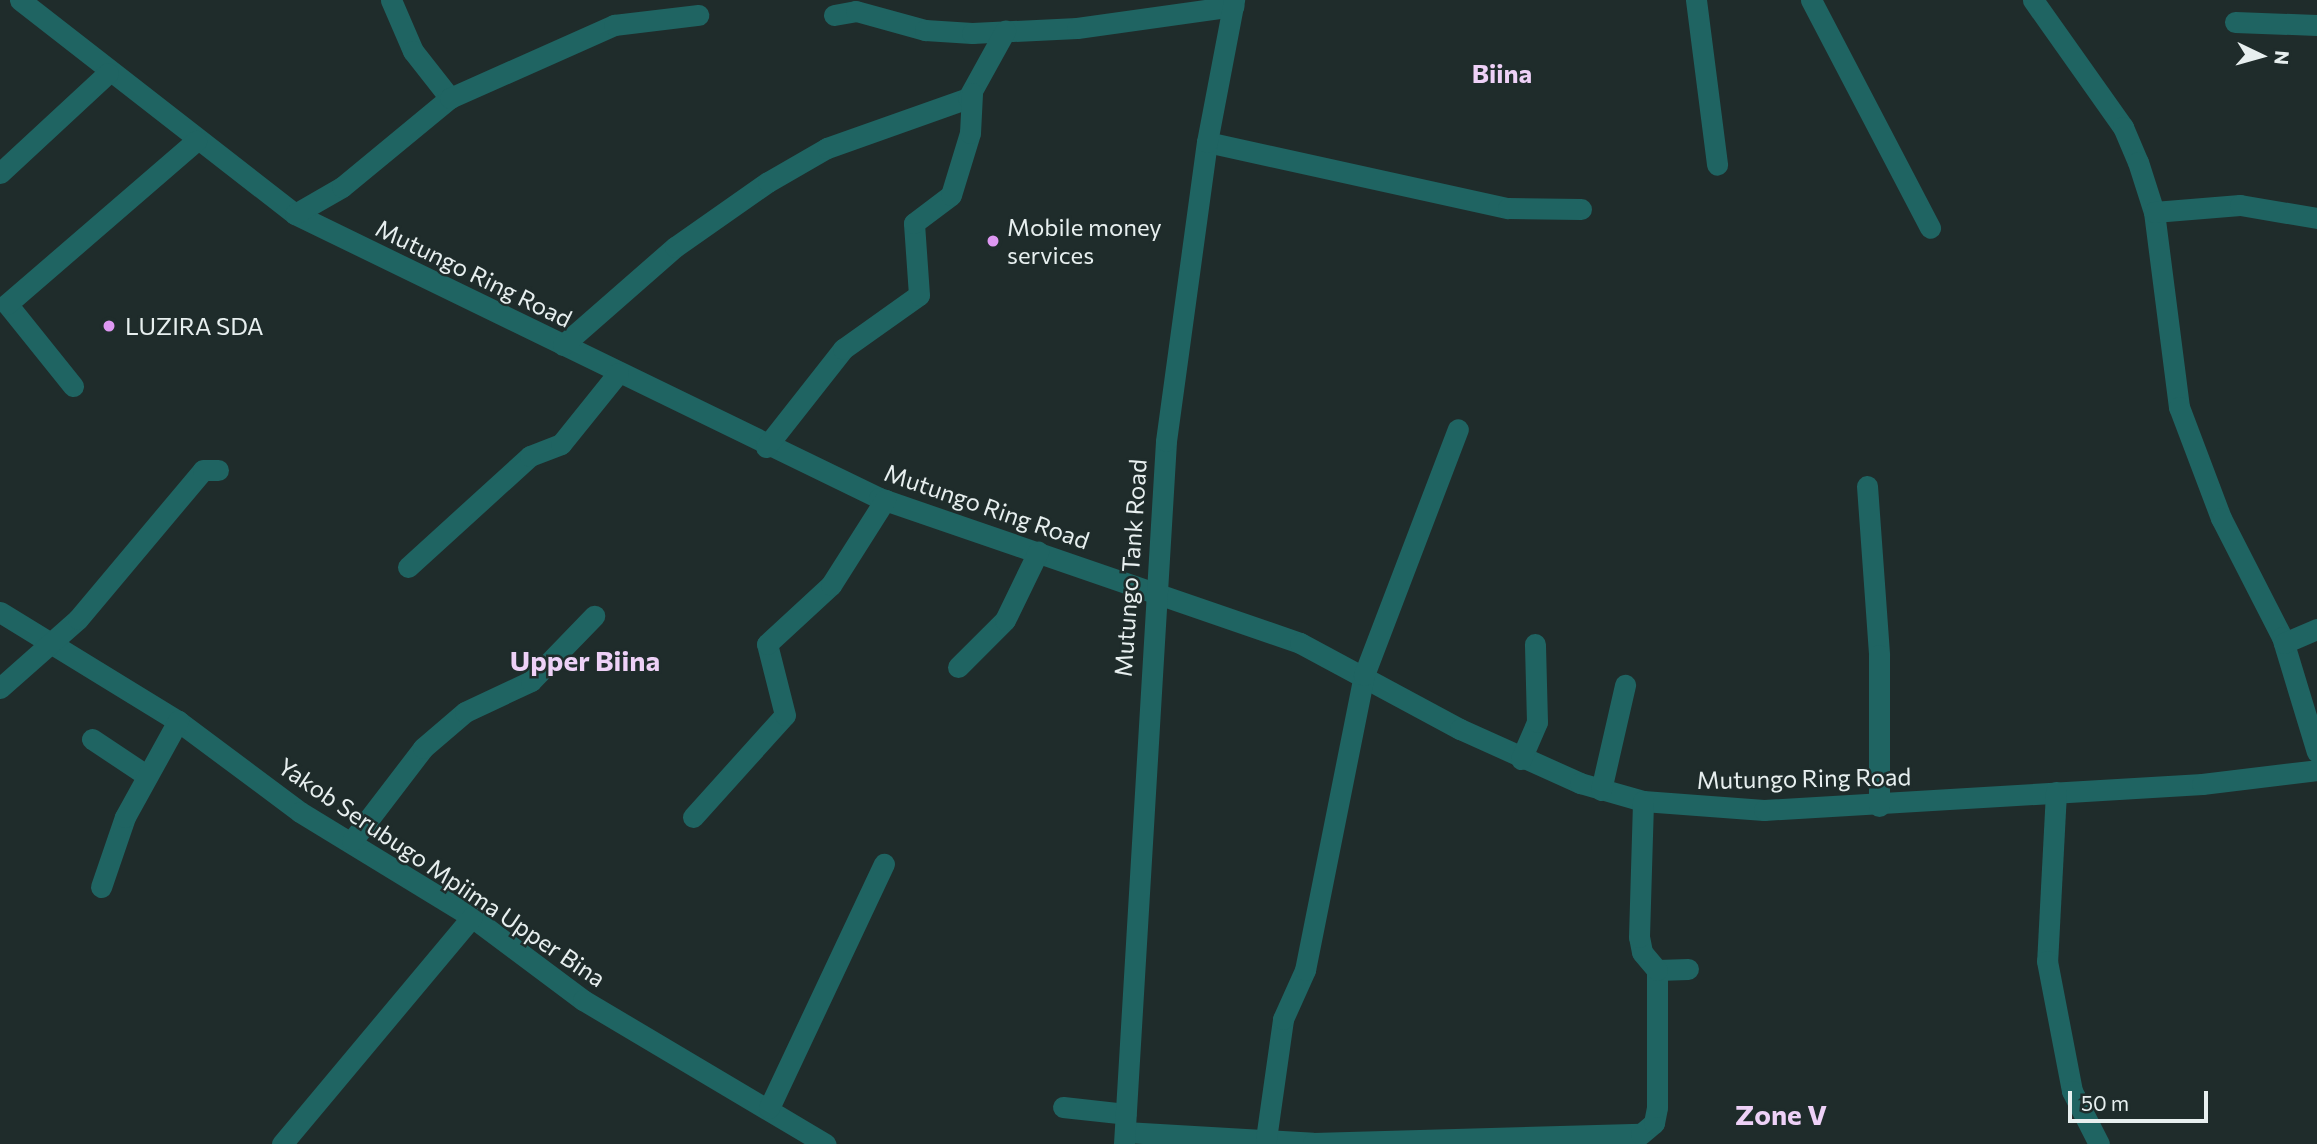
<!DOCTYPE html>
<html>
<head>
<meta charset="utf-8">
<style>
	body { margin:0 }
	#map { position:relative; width:2317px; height:1144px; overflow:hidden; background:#1f2c2b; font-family:Commissioner,sans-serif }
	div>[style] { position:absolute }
	.minor>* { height:21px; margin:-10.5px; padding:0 10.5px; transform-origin:10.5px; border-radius:10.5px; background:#1f6462 }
	.dots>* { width:19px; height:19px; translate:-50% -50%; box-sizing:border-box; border:4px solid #1f2c2b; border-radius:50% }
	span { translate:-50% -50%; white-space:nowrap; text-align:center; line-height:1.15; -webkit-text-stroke:5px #1f2c2b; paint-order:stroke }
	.poi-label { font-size:24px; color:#e7efef }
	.left { translate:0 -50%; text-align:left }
	.street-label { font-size:24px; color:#e7efef }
	.neighbourhood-label { font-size:26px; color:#eed1f7; font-weight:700 }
	.quarter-label { font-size:28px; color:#eed1f7; font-weight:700 }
	.north { position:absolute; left:2226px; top:21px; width:70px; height:70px; -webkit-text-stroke:5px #1f2c2b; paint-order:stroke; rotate:95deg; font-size:19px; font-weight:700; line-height:28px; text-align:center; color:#e7efef }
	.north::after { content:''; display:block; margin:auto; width:24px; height:32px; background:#e7efef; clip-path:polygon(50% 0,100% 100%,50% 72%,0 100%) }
	.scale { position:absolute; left:2068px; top:1091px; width:140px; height:32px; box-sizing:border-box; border:4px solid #e7efef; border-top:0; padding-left:9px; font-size:21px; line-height:24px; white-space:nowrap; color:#e7efef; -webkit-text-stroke:5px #1f2c2b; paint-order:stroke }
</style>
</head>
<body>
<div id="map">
	<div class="minor">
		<div style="left:20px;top:0;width:348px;rotate:37.9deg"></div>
		<div style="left:295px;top:214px;width:649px;rotate:25.93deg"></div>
		<div style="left:879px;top:498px;width:445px;rotate:19deg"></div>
		<div style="left:1300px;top:643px;width:182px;rotate:28.3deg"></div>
		<div style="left:1460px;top:729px;width:132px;rotate:24.2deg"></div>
		<div style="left:1580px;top:783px;width:66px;rotate:15.9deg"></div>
		<div style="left:1643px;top:801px;width:121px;rotate:4.3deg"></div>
		<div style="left:1764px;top:810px;width:439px;rotate:-3.4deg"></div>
		<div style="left:2202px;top:784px;width:116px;rotate:-6.9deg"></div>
		<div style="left:391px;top:0;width:56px;rotate:66.7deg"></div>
		<div style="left:413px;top:51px;width:60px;rotate:51.8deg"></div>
		<div style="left:1696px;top:0;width:166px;rotate:82.7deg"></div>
		<div style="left:1811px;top:0;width:257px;rotate:62.4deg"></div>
		<div style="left:2033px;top:0;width:156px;rotate:54.7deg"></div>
		<div style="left:2123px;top:127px;width:38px;rotate:67deg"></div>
		<div style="left:2138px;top:162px;width:52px;rotate:72.3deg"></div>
		<div style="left:2154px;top:212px;width:197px;rotate:82.7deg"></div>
		<div style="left:2179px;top:407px;width:119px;rotate:69.3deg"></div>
		<div style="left:2221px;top:518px;width:134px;rotate:62.9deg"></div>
		<div style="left:2282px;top:637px;width:120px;rotate:73.1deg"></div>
		<div style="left:834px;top:15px;width:22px;rotate:-10deg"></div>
		<div style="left:856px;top:11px;width:72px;rotate:15.4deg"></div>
		<div style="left:925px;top:30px;width:47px;rotate:3.7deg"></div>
		<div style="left:972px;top:33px;width:105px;rotate:-2.7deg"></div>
		<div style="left:1077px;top:28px;width:158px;rotate:-8deg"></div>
		<div style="left:2235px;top:22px;width:82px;rotate:2.1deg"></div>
		<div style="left:1207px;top:142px;width:308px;rotate:12.4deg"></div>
		<div style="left:1508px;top:208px;width:73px;rotate:0.8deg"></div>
		<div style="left:0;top:173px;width:147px;rotate:-42.8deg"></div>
		<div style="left:2154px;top:212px;width:86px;rotate:-4.7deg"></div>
		<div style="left:2240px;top:205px;width:78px;rotate:9.6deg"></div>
		<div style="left:295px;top:214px;width:54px;rotate:-29.9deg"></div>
		<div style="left:342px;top:187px;width:140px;rotate:-39.5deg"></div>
		<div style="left:450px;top:98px;width:180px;rotate:-24deg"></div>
		<div style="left:614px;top:25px;width:85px;rotate:-6.8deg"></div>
		<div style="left:563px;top:345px;width:149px;rotate:-41.2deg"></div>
		<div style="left:675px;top:247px;width:113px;rotate:-35deg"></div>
		<div style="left:768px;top:182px;width:68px;rotate:-30deg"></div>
		<div style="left:827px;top:148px;width:150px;rotate:-19.5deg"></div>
		<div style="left:968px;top:98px;width:77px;rotate:-61.1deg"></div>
		<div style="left:73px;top:386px;width:105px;rotate:-128.8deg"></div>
		<div style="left:7px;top:304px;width:250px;rotate:-40.8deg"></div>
		<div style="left:766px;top:447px;width:125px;rotate:-51.8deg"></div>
		<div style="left:843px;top:349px;width:93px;rotate:-35.4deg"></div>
		<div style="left:919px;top:295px;width:72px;rotate:-94deg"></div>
		<div style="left:914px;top:223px;width:46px;rotate:-37.1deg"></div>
		<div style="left:951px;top:195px;width:65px;rotate:-73deg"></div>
		<div style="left:970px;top:133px;width:40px;rotate:-87.1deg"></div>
		<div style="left:1867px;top:486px;width:169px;rotate:85.9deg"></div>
		<div style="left:1879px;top:655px;width:151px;rotate:90deg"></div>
		<div style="left:408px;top:567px;width:165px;rotate:-42.3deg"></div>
		<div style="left:530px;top:456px;width:33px;rotate:-21deg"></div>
		<div style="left:561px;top:444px;width:91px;rotate:-51.2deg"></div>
		<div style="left:0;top:612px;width:209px;rotate:31.5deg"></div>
		<div style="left:178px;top:721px;width:152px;rotate:36.7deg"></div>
		<div style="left:300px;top:812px;width:202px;rotate:31.4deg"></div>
		<div style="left:472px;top:917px;width:139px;rotate:36.8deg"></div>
		<div style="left:583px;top:1000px;width:282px;rotate:30.7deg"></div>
		<div style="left:2284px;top:643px;width:36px;rotate:-23deg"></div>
		<div style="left:958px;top:667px;width:66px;rotate:-45deg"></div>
		<div style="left:1005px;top:620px;width:76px;rotate:-64.1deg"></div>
		<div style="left:0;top:688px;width:104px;rotate:-41.5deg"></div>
		<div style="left:78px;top:619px;width:194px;rotate:-50deg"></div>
		<div style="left:203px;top:470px;width:15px"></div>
		<div style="left:92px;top:739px;width:65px;rotate:33.7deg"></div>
		<div style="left:1521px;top:759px;width:40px;rotate:-66.6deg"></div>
		<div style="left:1537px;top:722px;width:78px;rotate:-91.5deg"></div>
		<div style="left:1601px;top:790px;width:108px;rotate:-77.1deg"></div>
		<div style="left:2056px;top:792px;width:169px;rotate:93deg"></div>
		<div style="left:2047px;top:961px;width:132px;rotate:79.1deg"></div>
		<div style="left:2072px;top:1091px;width:59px;rotate:63deg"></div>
		<div style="left:693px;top:817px;width:137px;rotate:-48deg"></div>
		<div style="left:785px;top:715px;width:73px;rotate:-104.2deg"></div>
		<div style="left:767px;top:644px;width:87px;rotate:-42.7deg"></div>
		<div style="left:831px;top:585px;width:101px;rotate:-57.6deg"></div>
		<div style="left:352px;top:841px;width:117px;rotate:-52.6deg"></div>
		<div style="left:423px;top:748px;width:55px;rotate:-40.6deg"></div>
		<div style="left:465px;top:712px;width:73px;rotate:-25.2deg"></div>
		<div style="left:531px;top:681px;width:91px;rotate:-45.9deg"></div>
		<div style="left:101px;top:887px;width:74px;rotate:-71.1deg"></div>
		<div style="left:125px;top:817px;width:110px;rotate:-61.1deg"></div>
		<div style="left:1657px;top:970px;width:31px;rotate:-2deg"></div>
		<div style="left:1063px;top:1107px;width:63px;rotate:6.3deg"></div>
		<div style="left:769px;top:1108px;width:270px;rotate:-64.8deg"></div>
		<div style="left:1125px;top:1132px;width:188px;rotate:3.3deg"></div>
		<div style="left:1313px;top:1143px;width:328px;rotate:-1.6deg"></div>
		<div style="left:1641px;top:1134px;width:17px;rotate:-40deg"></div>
		<div style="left:1654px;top:1123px;width:16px;rotate:-79deg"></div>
		<div style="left:1657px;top:1107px;width:137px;rotate:-90deg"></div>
		<div style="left:1657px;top:970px;width:23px;rotate:-130deg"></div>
		<div style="left:1642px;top:952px;width:15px;rotate:-101deg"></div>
		<div style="left:1639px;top:937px;width:136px;rotate:-88.3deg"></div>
		<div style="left:1266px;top:1139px;width:121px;rotate:-81.9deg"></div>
		<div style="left:1283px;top:1019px;width:54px;rotate:-65.8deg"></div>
		<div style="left:1305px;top:970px;width:301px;rotate:-78.7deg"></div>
		<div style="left:1364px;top:675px;width:263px;rotate:-69.1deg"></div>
		<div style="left:282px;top:1144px;width:296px;rotate:-50.1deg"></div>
		<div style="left:1124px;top:1144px;width:704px;rotate:-86.58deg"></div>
		<div style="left:1166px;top:441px;width:302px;rotate:-82.2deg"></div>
		<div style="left:1207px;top:142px;width:145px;rotate:-79.2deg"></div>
	</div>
	<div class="dots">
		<div style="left:993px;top:241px;background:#de98f2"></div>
		<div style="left:109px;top:326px;background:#de98f2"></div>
	</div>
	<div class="poi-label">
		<span class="left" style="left:1007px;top:241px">Mobile money<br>services</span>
		<span class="left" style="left:125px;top:326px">LUZIRA SDA</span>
	</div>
	<div class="street-label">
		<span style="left:474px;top:273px;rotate:26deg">Mutungo Ring Road</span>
		<span style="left:987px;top:506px;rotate:19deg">Mutungo Ring Road</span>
		<span style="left:1130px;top:568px;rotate:-86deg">Mutungo Tank Road</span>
		<span style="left:1804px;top:778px;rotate:-1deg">Mutungo Ring Road</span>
		<span style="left:442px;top:872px;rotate:34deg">Yakob Serubugo Mpiima Upper Bina</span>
	</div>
	<div class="neighbourhood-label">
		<span style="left:1502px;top:73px">Biina</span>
	</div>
	<div class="quarter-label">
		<span style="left:585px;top:660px">Upper Biina</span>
		<span style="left:1781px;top:1114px">Zone V</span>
	</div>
	<div class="north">N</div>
	<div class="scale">50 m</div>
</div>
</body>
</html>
